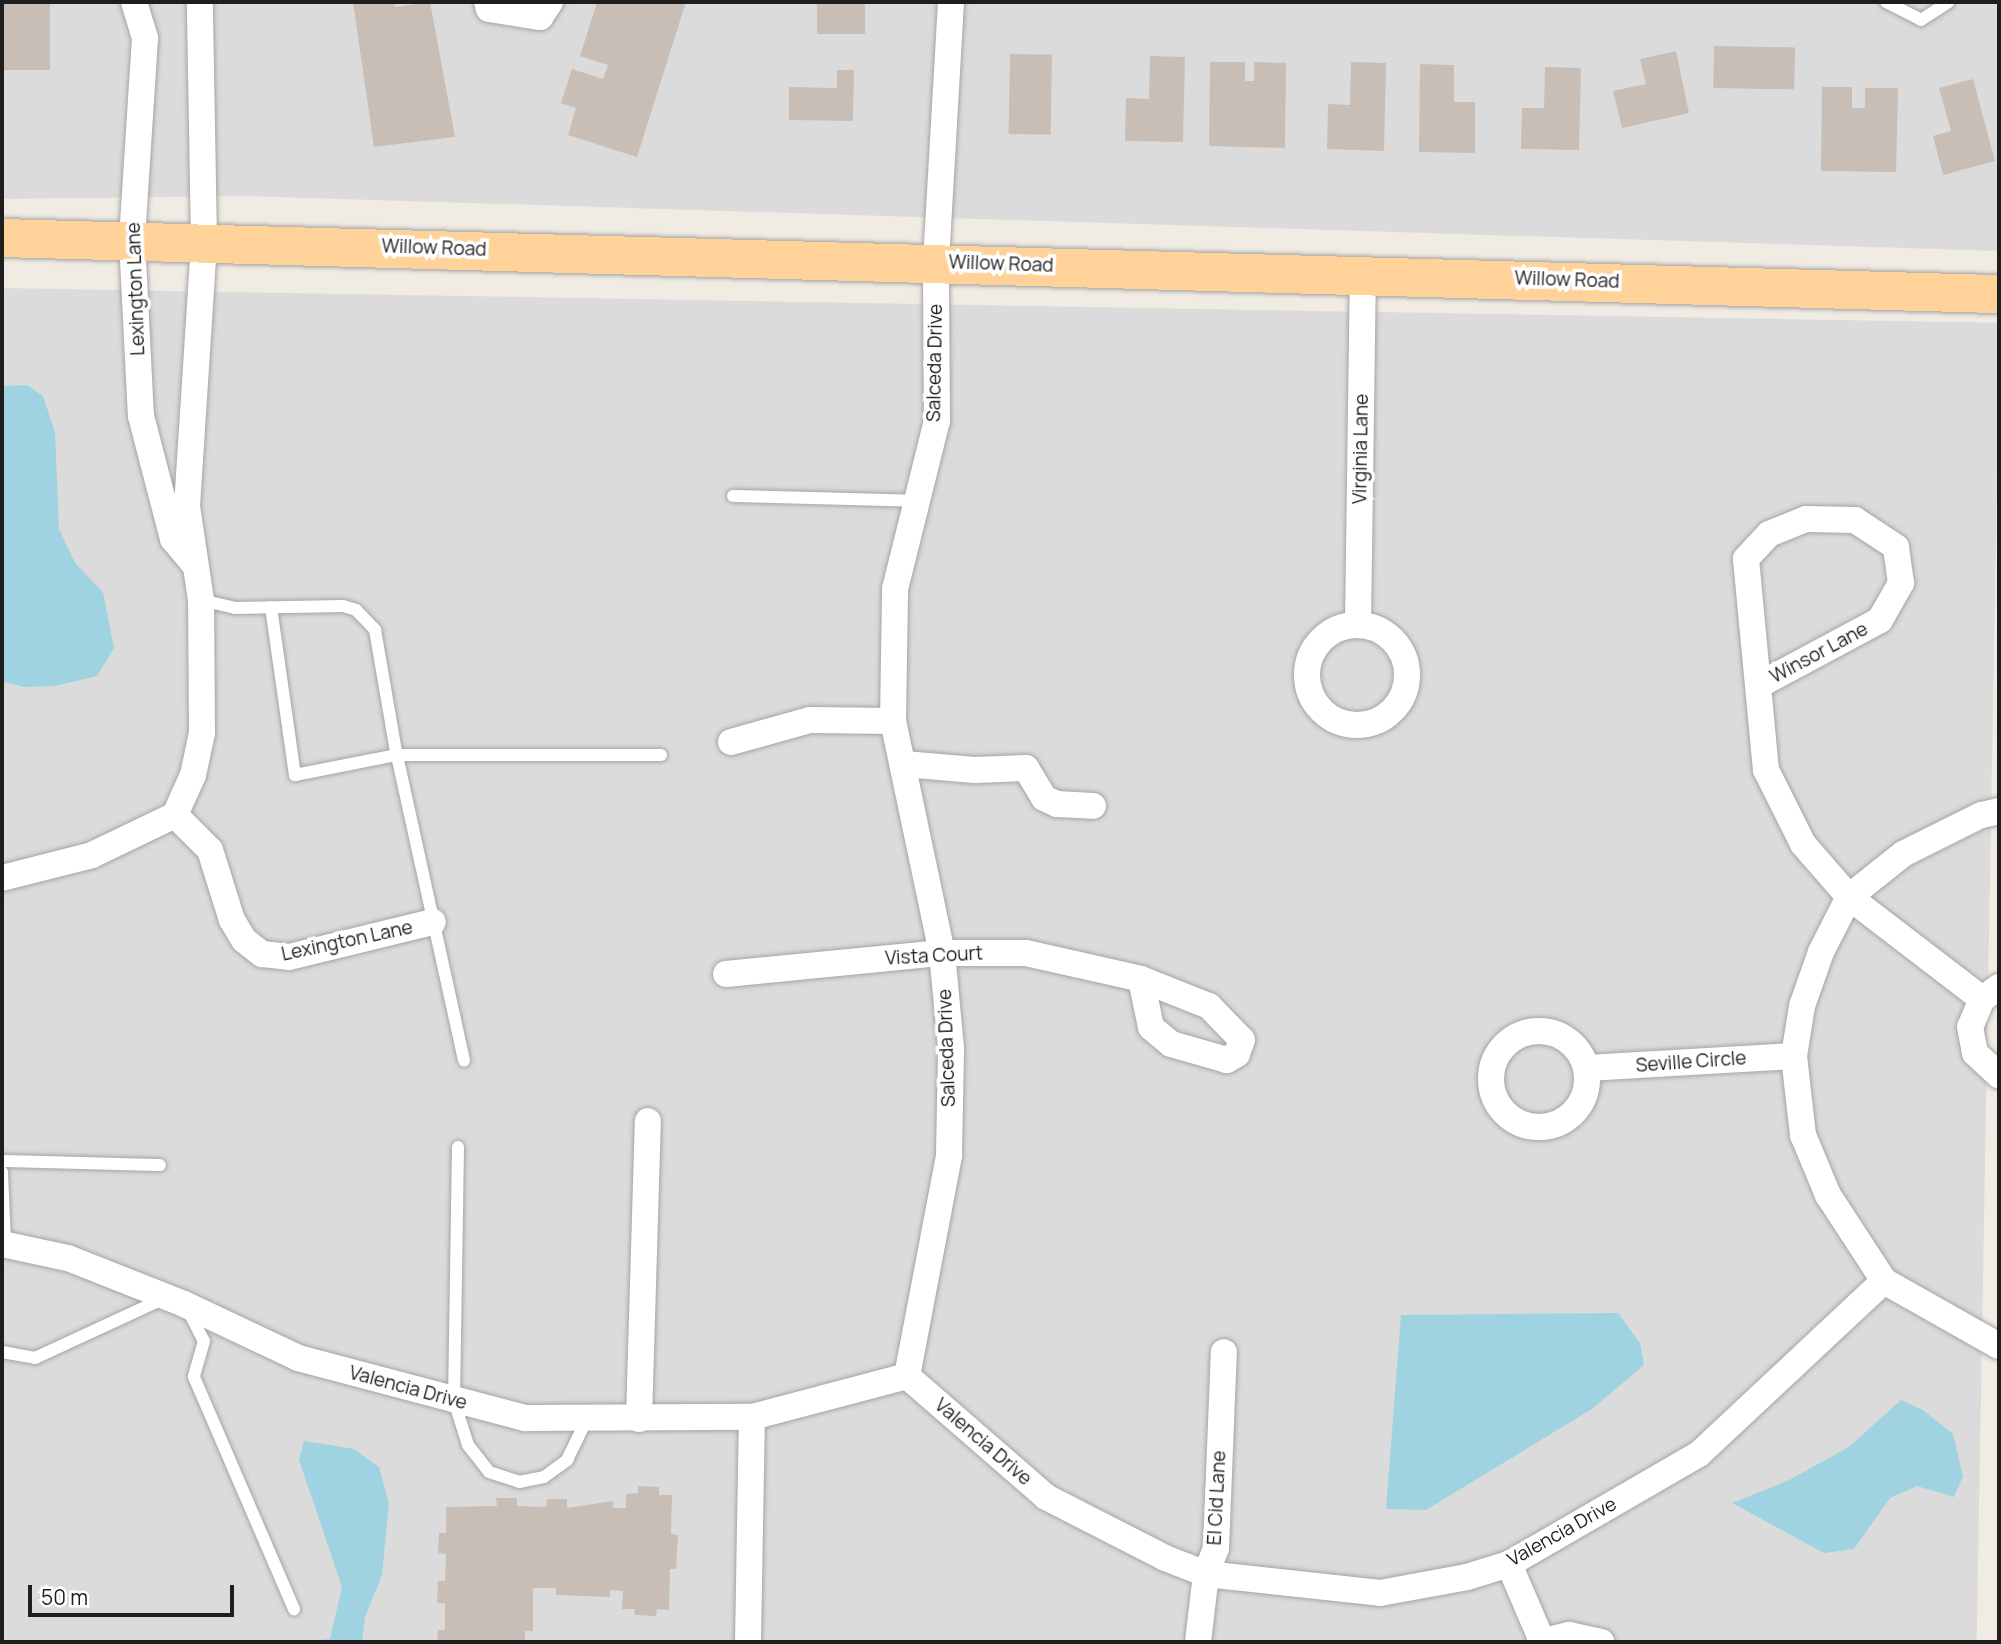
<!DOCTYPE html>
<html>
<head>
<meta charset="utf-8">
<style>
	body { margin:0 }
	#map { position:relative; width:2001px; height:1644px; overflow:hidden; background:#f0ebe3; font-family:Manrope,sans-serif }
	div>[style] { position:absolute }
	.residential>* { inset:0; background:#dcdbdb; transform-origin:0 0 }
	.water>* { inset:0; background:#a0d3e1 }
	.building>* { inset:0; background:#c8beb6; transform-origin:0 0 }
	.roads { filter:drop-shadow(0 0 2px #a5a5a5) drop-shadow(0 0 2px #a5a5a5) }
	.lane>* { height:12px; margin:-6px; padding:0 6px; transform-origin:6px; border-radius:6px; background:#fff }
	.street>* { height:26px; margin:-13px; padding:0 13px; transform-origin:13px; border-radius:13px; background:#fff }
	.street>.ring { margin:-13px; padding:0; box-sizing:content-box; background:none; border:26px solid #fff; border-radius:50% }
	.primary>* { height:38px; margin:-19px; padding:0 19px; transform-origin:19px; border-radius:19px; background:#ffd299 }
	span { translate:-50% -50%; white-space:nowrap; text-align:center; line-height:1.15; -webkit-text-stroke:7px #fff; paint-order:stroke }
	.street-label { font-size:19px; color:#1e1e1e }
	.frame { position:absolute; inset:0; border:4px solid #1e1e1e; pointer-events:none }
	.scale { position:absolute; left:28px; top:1585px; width:206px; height:32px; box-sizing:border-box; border:4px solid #1e1e1e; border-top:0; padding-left:9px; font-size:21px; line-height:24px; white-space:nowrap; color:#1e1e1e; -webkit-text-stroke:5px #fff; paint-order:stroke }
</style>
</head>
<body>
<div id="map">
	<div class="residential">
		<div style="clip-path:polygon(2px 2px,1999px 2px,1999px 251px,250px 196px,2px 199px)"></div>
		<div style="left:2px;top:288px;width:1998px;height:1354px;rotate:1deg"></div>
	</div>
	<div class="water">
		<div style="clip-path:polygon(27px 385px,43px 396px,55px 432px,59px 529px,75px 563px,103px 592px,114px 648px,97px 676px,55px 686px,24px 687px,2px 681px,2px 386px)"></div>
		<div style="clip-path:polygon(1618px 1313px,1640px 1343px,1644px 1365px,1592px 1409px,1426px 1510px,1386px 1509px,1401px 1315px)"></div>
		<div style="clip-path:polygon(1901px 1400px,1923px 1410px,1953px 1434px,1963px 1476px,1954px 1497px,1917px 1486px,1890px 1498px,1854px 1549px,1824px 1553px,1732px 1503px,1789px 1480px,1849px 1447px)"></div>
		<div style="clip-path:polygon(304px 1441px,354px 1449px,379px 1467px,389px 1503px,382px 1575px,365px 1617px,362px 1642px,303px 1642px,330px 1639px,342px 1587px,299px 1460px)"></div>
	</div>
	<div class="building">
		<div style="left:2px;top:2px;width:48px;height:68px"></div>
		<div style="clip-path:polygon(353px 2px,394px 2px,395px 7px,430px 2px,455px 137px,374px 147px)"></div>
		<div style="clip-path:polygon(597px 2px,686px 2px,637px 157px,568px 135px,576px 108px,561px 103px,572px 69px,603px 79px,608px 65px,580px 56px)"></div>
		<div style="left:817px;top:2px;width:48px;height:32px"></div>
		<div style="left:1714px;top:46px;width:81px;height:42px;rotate:1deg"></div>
		<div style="clip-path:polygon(1676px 51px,1689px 113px,1622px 128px,1613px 91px,1646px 84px,1640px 59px)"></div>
		<div style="left:1010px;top:54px;width:42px;height:80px;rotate:1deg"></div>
		<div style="clip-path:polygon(1150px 56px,1185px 57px,1183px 142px,1125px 141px,1126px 98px,1149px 99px)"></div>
		<div style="clip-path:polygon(1210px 62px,1245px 62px,1245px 81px,1254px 81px,1254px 62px,1286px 63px,1285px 148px,1209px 146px)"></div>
		<div style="clip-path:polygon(1351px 62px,1386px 63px,1384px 151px,1327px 149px,1328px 104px,1350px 105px)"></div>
		<div style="clip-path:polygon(1420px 64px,1454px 65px,1454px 102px,1475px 102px,1475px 153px,1419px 152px)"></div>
		<div style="clip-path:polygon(1545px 67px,1581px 68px,1579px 150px,1521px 149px,1522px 108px,1544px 108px)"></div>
		<div style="clip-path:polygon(837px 70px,854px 70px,853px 121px,789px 120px,789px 87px,837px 88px)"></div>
		<div style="clip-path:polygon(1973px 79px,1995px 161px,1943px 175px,1933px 136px,1951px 131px,1939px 88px)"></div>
		<div style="clip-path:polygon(1822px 87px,1852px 87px,1852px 108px,1865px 108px,1865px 88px,1898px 88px,1896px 172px,1821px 171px)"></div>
		<div style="clip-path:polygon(638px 1486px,659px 1487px,659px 1495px,672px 1495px,671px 1534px,678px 1535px,676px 1569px,670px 1569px,669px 1610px,657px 1609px,656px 1616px,635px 1615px,634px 1609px,622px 1609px,623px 1591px,610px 1590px,610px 1597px,556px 1595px,556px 1588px,533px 1588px,533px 1631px,525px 1631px,525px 1642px,437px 1642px,438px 1630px,445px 1630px,445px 1603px,437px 1603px,438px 1581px,445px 1581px,446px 1554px,438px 1553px,439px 1533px,446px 1533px,446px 1507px,497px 1506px,496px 1498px,517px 1498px,517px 1506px,546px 1507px,547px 1499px,567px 1499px,567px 1508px,613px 1501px,613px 1508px,626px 1508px,626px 1494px,638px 1493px)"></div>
	</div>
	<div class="roads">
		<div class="lane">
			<div style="left:1886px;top:2px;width:39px;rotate:27deg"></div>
			<div style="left:1921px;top:20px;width:33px;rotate:-33deg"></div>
			<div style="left:733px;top:496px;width:185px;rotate:1.5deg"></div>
			<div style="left:201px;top:600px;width:35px;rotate:13deg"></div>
			<div style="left:235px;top:608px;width:108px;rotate:-1.1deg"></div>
			<div style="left:343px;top:606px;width:14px;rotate:17deg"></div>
			<div style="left:356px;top:610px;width:28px;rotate:46deg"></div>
			<div style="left:375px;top:630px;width:123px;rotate:80.2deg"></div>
			<div style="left:396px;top:751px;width:317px;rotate:77.6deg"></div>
			<div style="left:271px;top:607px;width:170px;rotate:81.9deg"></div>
			<div style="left:295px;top:775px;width:104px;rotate:-11.1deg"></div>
			<div style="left:397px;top:755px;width:264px"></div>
			<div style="left:458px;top:1147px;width:254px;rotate:90.9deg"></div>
			<div style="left:454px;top:1401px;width:46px;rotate:72.3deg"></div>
			<div style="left:468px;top:1445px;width:34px;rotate:52deg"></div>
			<div style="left:489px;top:1472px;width:32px;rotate:18deg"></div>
			<div style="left:519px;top:1482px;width:25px;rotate:-11deg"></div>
			<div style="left:544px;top:1477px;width:29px;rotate:-36deg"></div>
			<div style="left:567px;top:1460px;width:46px;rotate:-64deg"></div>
			<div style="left:2px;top:1161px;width:158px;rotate:1.5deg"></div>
			<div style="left:2px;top:1172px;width:73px;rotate:87.6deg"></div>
			<div style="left:188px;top:1310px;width:35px;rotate:63deg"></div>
			<div style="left:204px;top:1341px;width:37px;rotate:106deg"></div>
			<div style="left:194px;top:1377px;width:253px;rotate:66.7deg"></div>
			<div style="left:2px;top:1352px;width:34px;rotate:10deg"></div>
			<div style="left:35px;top:1358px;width:143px;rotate:-24.8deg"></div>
		</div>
		<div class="street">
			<div style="left:134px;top:2px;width:38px;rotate:73deg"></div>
			<div style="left:145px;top:38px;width:202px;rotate:93.7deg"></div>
			<div style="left:132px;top:240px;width:176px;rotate:87.1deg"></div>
			<div style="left:141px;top:416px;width:127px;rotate:75.4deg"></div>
			<div style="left:173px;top:539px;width:35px;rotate:50deg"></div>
			<div style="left:487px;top:2px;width:7px;rotate:74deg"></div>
			<div style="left:489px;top:9px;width:52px;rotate:8.9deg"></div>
			<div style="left:540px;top:17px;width:18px;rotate:-56deg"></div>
			<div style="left:1358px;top:624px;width:350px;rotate:-89.2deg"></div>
			<div class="ring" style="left:1307px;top:625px;width:74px;height:74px"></div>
			<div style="left:1759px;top:685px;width:137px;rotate:-28.2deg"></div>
			<div style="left:1880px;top:620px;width:43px;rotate:-60.4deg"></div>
			<div style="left:1901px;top:583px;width:36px;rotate:-98deg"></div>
			<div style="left:1896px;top:547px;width:49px;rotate:-146.6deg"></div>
			<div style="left:1855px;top:520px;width:49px;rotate:-178.8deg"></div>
			<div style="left:1806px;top:519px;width:40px;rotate:158deg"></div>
			<div style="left:1769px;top:534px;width:34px;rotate:133deg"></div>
			<div style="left:1746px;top:559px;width:212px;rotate:84.6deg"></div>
			<div style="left:1766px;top:770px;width:83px;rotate:63.4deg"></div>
			<div style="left:1803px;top:844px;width:70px;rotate:49deg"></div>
			<div style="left:1849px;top:897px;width:168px;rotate:37.5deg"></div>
			<div style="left:731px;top:742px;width:82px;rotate:-15.6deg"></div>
			<div style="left:810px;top:720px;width:83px;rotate:0.7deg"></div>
			<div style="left:904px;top:764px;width:71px;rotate:4.8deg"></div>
			<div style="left:975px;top:770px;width:51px;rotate:-2.2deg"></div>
			<div style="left:1026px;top:768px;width:35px;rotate:59deg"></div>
			<div style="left:1044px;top:798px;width:14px;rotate:25deg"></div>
			<div style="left:1057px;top:804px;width:36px;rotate:3deg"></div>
			<div style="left:1999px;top:811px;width:18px;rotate:167deg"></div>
			<div style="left:1981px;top:815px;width:87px;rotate:153.4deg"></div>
			<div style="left:1903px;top:854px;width:69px;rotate:141.5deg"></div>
			<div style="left:1849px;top:897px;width:62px;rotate:117deg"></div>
			<div style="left:1821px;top:952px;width:57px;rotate:109.4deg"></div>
			<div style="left:1802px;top:1006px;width:51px;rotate:99.1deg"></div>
			<div style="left:1794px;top:1056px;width:80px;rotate:83.5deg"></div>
			<div style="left:1803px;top:1135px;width:65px;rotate:67.4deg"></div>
			<div style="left:1828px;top:1195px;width:103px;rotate:56.9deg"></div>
			<div style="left:1884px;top:1281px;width:132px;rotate:29.5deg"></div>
			<div style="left:175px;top:815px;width:44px;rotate:-65.8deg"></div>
			<div style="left:193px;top:775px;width:43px;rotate:-77.9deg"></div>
			<div style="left:202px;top:733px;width:133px;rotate:-90.4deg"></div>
			<div style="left:201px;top:600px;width:95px;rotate:-98.5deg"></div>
			<div style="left:187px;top:506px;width:265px;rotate:-86.3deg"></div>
			<div style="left:204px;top:242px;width:240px;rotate:-91deg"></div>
			<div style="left:2px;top:878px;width:93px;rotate:-14.3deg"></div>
			<div style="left:92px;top:855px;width:92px;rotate:-25.7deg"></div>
			<div style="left:175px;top:815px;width:49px;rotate:45deg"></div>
			<div style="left:210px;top:850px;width:73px;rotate:72.6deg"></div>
			<div style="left:232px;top:920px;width:23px;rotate:59deg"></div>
			<div style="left:244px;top:940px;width:23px;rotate:38deg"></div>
			<div style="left:262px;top:954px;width:27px;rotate:6deg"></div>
			<div style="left:289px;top:957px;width:148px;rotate:-13.7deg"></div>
			<div style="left:726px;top:974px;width:217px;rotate:-5.6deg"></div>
			<div style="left:942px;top:953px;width:84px"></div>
			<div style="left:1026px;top:953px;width:118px;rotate:12.7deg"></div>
			<div style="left:1141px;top:979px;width:73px;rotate:21.7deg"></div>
			<div style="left:1209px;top:1006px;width:47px;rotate:45.9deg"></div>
			<div style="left:1242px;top:1040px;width:15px;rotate:110deg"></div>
			<div style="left:1237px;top:1054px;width:12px;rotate:149deg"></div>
			<div style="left:1227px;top:1060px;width:58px;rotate:-164.1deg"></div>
			<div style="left:1171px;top:1044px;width:26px;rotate:-140deg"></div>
			<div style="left:1151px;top:1027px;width:49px;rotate:-101.8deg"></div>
			<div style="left:1999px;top:987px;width:21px;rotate:145deg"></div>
			<div style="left:1982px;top:999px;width:30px;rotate:113deg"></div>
			<div style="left:1970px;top:1027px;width:26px;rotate:79deg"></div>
			<div style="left:1975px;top:1053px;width:33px;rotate:43deg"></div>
			<div class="ring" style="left:1491px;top:1031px;width:70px;height:70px"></div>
			<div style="left:1587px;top:1068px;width:207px;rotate:-3.3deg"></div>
			<div style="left:2px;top:1244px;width:67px;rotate:12deg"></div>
			<div style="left:68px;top:1258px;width:125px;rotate:21.6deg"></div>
			<div style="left:184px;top:1304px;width:126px;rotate:25.3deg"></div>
			<div style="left:298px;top:1358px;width:235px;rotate:14.8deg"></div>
			<div style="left:525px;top:1418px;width:227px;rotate:-0.3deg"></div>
			<div style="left:752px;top:1417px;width:160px;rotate:-14.8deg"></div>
			<div style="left:907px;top:1376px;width:184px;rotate:41deg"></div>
			<div style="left:1046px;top:1497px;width:134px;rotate:27.1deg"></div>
			<div style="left:1165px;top:1558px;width:44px;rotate:21.3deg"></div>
			<div style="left:1206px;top:1574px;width:175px;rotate:6.2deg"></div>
			<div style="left:1380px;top:1593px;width:88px;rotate:-10.4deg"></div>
			<div style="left:1467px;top:1577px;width:44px;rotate:-17.2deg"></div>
			<div style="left:1509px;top:1564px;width:220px;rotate:-30.1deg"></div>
			<div style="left:1699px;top:1454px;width:253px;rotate:-43.1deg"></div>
			<div style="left:907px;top:1376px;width:225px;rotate:-79.2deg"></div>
			<div style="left:949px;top:1155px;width:107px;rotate:-88.9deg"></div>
			<div style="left:951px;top:1048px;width:95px;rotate:-95.4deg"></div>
			<div style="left:942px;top:953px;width:237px;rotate:-101.9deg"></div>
			<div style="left:893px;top:721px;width:132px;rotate:-89.1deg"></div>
			<div style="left:895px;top:589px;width:173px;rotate:-76deg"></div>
			<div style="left:937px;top:421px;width:159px;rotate:-90.4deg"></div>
			<div style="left:936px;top:262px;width:260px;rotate:-86.7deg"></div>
			<div style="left:639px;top:1419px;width:298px;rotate:-88.3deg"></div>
			<div style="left:1509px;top:1564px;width:84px;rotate:66.8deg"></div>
			<div style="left:748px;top:1642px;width:225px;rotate:-89deg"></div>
			<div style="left:1198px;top:1642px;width:68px;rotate:-83.3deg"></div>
			<div style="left:1206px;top:1574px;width:28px;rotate:-69deg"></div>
			<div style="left:1216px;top:1548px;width:196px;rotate:-87.7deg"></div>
			<div style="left:1540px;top:1642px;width:30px;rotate:-14deg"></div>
			<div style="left:1569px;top:1635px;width:33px;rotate:12deg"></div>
		</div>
		<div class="primary">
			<div style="left:2px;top:238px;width:1998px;rotate:1.61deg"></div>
		</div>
	</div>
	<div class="street-label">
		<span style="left:434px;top:248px;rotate:2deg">Willow Road</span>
		<span style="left:1001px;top:264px;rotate:2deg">Willow Road</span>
		<span style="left:1567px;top:280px;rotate:2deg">Willow Road</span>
		<span style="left:136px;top:289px;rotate:-92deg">Lexington Lane</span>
		<span style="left:935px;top:363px;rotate:-89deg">Salceda Drive</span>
		<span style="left:1361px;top:449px;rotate:-89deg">Virginia Lane</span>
		<span style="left:1819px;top:653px;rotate:-28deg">Winsor Lane</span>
		<span style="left:347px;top:941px;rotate:-12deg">Lexington Lane</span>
		<span style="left:934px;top:956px;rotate:-3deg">Vista Court</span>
		<span style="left:947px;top:1048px;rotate:-92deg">Salceda Drive</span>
		<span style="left:1691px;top:1062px;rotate:-4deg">Seville Circle</span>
		<span style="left:408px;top:1388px;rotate:15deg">Valencia Drive</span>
		<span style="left:983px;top:1442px;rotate:41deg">Valencia Drive</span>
		<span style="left:1217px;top:1498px;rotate:-87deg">El Cid Lane</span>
		<span style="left:1562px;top:1532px;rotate:-29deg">Valencia Drive</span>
	</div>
	<div class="frame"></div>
	<div class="scale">50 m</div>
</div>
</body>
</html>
